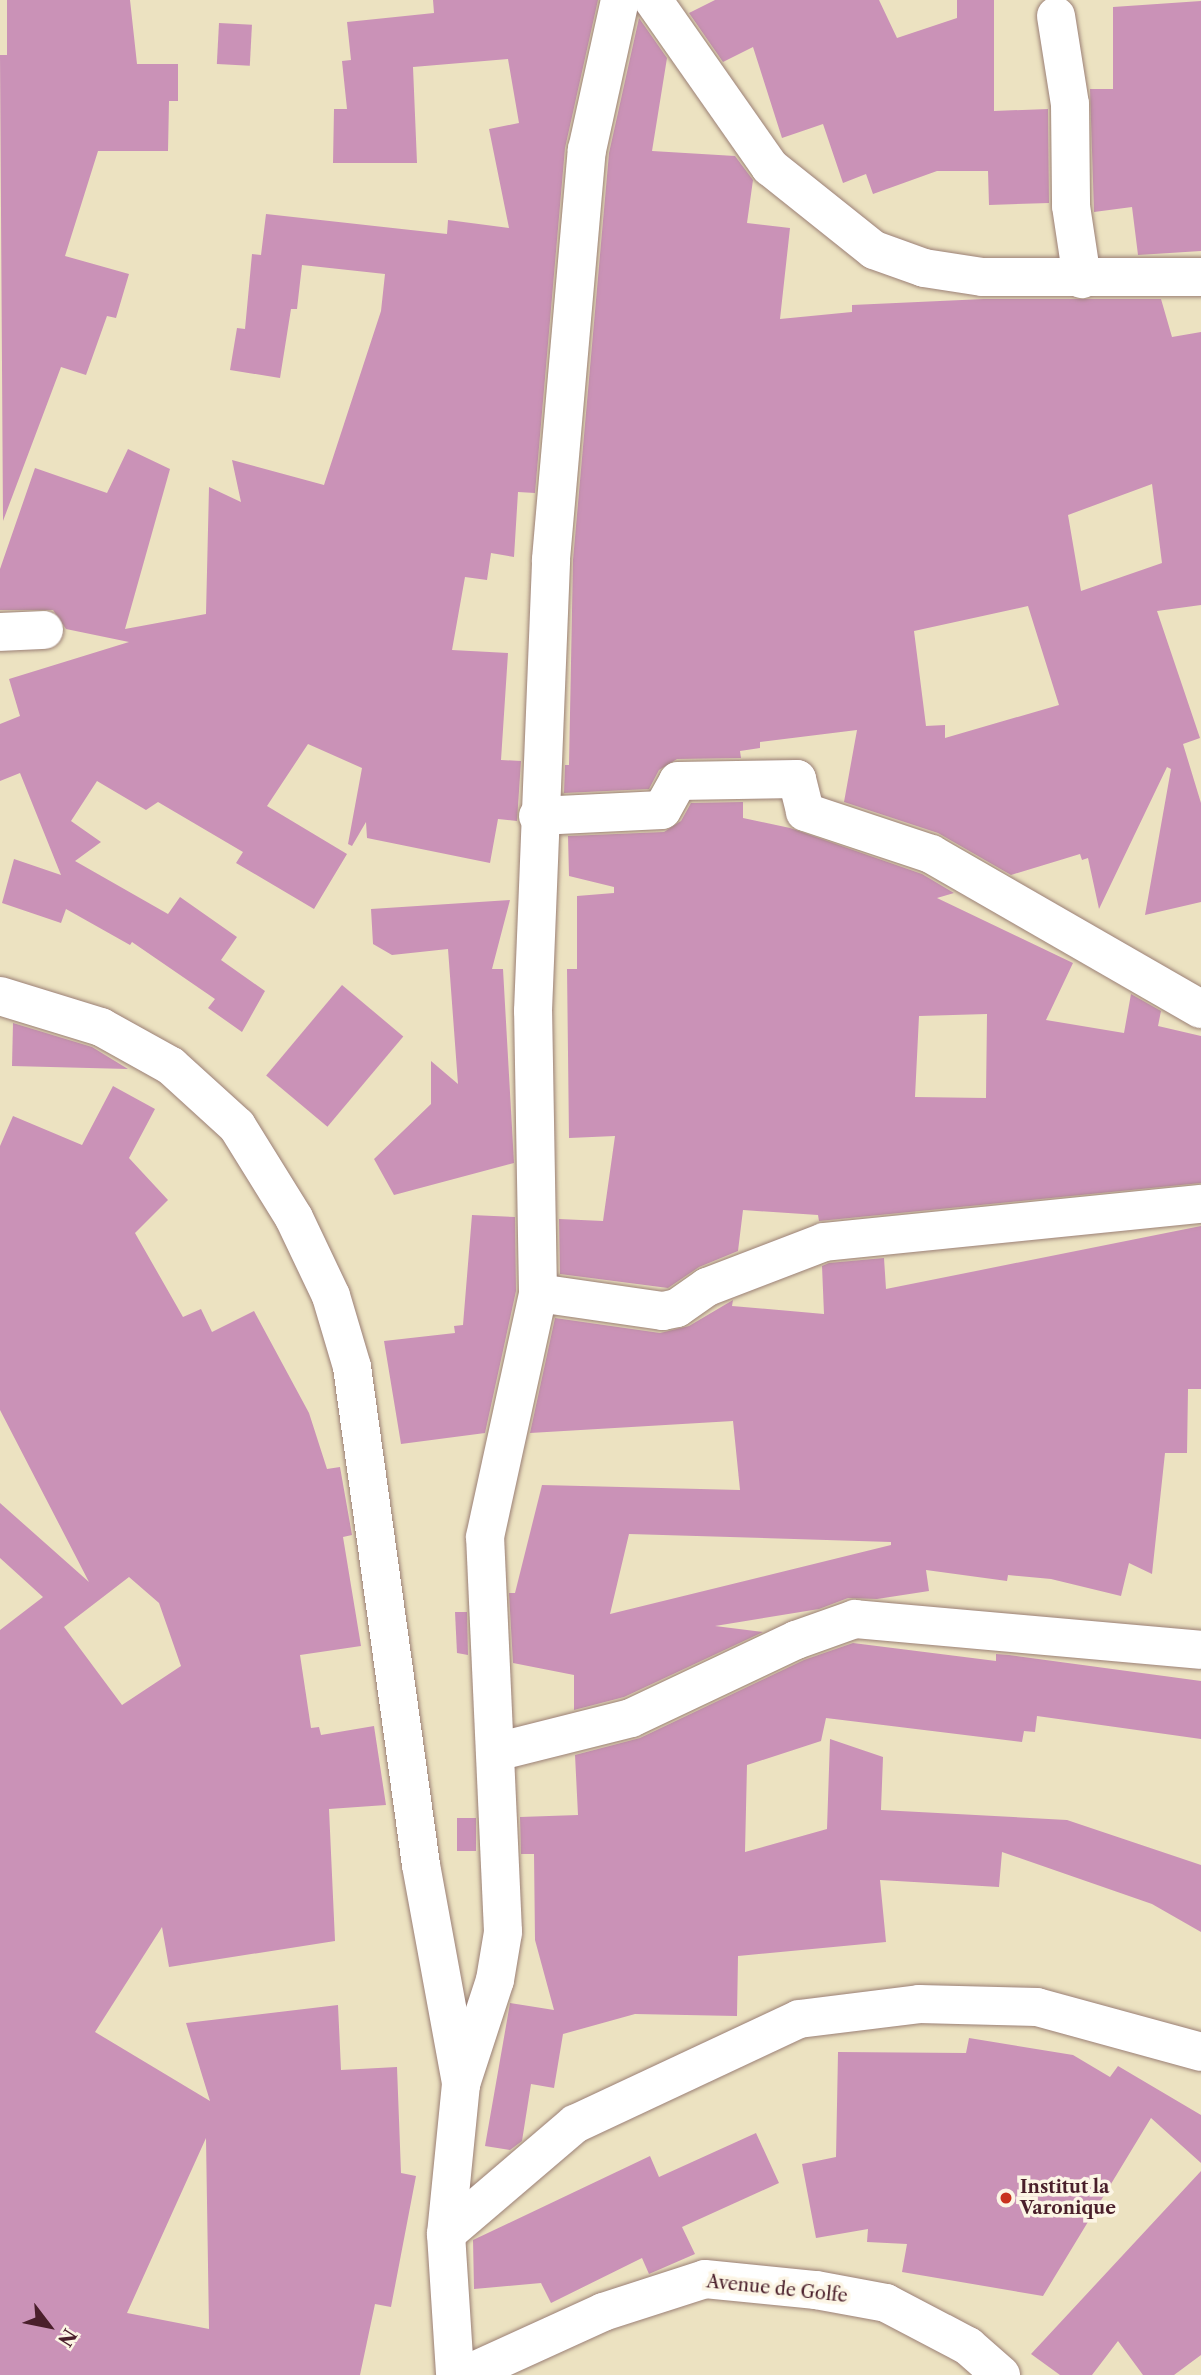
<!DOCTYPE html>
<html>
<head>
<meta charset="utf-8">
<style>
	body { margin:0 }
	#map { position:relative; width:1201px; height:2375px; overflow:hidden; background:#ece2c1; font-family:"Libre Caslon Text",serif }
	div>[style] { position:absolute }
	.building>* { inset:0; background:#ca92b7; transform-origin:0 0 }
	.roads { filter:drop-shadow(0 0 2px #9b8076) drop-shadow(0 0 2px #9b8076) }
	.minor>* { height:38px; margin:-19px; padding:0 19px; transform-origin:19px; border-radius:19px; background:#fff }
	.dots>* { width:19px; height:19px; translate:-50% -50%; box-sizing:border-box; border:4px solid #fcf5e5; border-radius:50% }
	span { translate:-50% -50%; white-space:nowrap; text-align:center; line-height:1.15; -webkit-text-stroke:7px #fcf5e5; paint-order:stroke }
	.poi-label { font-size:18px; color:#4a1f2b; font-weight:700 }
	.left { translate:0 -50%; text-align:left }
	.street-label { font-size:18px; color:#4a1f2b }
	.north { position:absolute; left:14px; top:2291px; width:70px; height:70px; -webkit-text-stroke:5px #fcf5e5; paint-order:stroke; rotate:122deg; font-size:19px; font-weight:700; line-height:28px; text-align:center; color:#4a1f2b }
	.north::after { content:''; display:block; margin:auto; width:24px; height:32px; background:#4a1f2b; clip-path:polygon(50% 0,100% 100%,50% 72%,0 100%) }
</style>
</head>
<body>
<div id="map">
	<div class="building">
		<div style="clip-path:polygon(7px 0,130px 0,137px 64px,178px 64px,178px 101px,169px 101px,168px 151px,98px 151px,65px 256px,129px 274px,116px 318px,107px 316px,86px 375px,61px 367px,3px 521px,0 55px,7px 55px)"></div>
		<div style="clip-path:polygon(433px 0,598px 0,565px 148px,535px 493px,518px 492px,514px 557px,491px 553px,487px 580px,465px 577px,452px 650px,508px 653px,501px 760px,521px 761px,517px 821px,498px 819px,490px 863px,367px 838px,366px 822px,352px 846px,348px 844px,362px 768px,308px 744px,267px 806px,347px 854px,314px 909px,236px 863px,243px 852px,158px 802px,146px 810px,97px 781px,71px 821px,101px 842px,75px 861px,168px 914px,180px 897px,237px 937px,221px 960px,265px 991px,242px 1032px,208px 1008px,215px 999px,132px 942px,130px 945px,66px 909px,61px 923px,2px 903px,14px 859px,61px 875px,20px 773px,0 781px,0 724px,20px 716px,9px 679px,129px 642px,66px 629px,53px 610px,0 610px,0 569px,35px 468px,107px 493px,128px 449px,170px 469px,125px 629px,206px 614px,209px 487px,241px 502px,232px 460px,324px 485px,381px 311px,385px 274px,302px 265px,297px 309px,291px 309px,280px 378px,230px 370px,237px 328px,245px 329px,252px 254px,261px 255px,266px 214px,447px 234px,448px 220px,509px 228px,489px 129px,519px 123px,508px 59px,413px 67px,417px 163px,333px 163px,334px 109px,347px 109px,342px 61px,351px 60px,347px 22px,434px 13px)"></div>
		<div style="clip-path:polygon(715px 0,879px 0,897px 38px,957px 18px,957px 0,994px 0,994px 111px,1048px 109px,1049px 203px,989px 205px,988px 171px,937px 171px,873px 194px,866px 174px,843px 183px,823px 124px,782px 138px,753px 47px,723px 62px,689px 13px)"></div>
		<div style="clip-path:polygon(1201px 1px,1201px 251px,1138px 255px,1132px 207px,1094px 212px,1090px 89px,1113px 89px,1113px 7px)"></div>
		<div style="clip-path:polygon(evenodd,639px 18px,667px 58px,652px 151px,735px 156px,753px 180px,747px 223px,790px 228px,780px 319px,852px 312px,852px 305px,984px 299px,1161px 299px,1172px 337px,1201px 332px,1201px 605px,1157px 611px,1200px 738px,1183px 744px,1201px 803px,1201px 902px,1145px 915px,1171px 769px,1167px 767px,1099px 909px,1088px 858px,1082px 860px,1080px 854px,1011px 875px,938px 833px,844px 802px,857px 730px,760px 742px,760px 748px,740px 751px,741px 758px,677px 759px,659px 770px,649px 789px,564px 793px,565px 765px,569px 765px,573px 560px,609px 153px,639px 18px,1152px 484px,1162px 563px,1081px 591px,1068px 515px,1152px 484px,639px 18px,1028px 606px,1059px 705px,945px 738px,945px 725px,926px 726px,914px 631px,1028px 606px)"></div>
		<div style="left:219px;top:23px;width:33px;height:41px;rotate:3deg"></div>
		<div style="clip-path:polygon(evenodd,743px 802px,743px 818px,790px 828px,922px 874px,954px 893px,937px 898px,1073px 963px,1046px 1020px,1124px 1033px,1131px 994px,1161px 1011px,1158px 1026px,1201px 1036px,1201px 1183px,819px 1221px,818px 1215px,743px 1210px,738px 1251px,699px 1267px,668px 1288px,560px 1274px,559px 1219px,603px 1221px,615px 1136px,569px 1138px,567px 969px,577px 969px,577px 896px,614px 893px,614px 887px,569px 876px,568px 836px,664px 832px,681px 821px,691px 803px,743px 802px,987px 1014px,986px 1098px,915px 1097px,919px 1016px,987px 1014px)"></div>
		<div style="clip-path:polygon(510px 900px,492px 969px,503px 969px,514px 1163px,394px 1195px,374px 1159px,431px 1104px,431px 1061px,458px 1084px,448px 949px,392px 955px,373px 944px,371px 909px)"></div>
		<div style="left:342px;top:985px;width:80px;height:118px;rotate:40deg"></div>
		<div style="clip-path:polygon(13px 1023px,92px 1047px,128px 1069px,12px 1066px)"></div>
		<div style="clip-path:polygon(evenodd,113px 1086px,155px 1109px,129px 1158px,168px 1200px,135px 1233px,183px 1317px,201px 1309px,212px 1332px,254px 1311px,309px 1413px,327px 1469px,340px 1467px,352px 1535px,343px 1537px,361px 1646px,300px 1655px,311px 1728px,319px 1727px,321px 1735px,374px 1726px,386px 1805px,329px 1809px,335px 1941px,169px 1967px,162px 1927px,95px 2032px,210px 2101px,186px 2023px,338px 2005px,341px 2070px,397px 2067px,401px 2173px,416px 2176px,391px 2307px,375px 2304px,360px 2375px,0 2375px,0 1630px,43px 1597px,0 1558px,0 1503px,89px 1582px,0 1410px,0 1146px,13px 1116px,82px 1145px,113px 1086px,129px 1577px,159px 1603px,181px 1666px,122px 1705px,64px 1627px,129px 1577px,113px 1086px,206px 2138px,209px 2329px,127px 2313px,206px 2138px)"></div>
		<div style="clip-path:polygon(472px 1215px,515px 1217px,516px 1291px,485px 1433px,401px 1444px,384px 1341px,455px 1333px,454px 1326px,463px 1325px)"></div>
		<div style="clip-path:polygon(evenodd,1201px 1226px,1201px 1389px,1188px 1389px,1187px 1453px,1165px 1453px,1152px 1574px,1129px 1563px,1121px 1596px,1051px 1579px,1008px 1575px,1007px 1581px,926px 1570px,929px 1591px,877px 1599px,848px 1598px,819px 1609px,715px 1626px,763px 1632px,624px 1697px,574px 1710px,574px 1675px,513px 1663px,509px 1593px,515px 1593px,542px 1485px,740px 1490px,733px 1421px,530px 1433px,555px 1318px,660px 1333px,689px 1326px,733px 1300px,732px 1306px,824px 1314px,822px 1266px,829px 1263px,884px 1258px,886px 1289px,1201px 1226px,629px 1534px,891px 1542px,891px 1545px,610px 1614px,629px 1534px)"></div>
		<div style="clip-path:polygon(455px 1612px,467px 1612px,468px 1655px,457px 1653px)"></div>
		<div style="clip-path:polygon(853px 1643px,996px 1661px,996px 1654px,1009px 1655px,1201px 1681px,1201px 1739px,1037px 1716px,1035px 1732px,1024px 1731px,1022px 1742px,826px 1718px,821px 1741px,747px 1765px,745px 1852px,827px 1829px,830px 1739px,883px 1757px,881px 1810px,1067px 1820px,1201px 1865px,1201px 1932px,1152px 1904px,1002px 1852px,999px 1887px,880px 1880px,886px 1942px,738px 1956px,737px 2016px,635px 2014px,563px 2034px,554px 2088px,531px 2084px,522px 2141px,510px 2150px,485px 2146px,510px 2003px,554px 2010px,535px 1940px,534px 1854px,521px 1854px,520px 1817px,578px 1815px,575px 1755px,640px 1738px,804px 1660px)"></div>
		<div style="left:457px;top:1818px;width:19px;height:33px"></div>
		<div style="clip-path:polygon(969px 2038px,1073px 2055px,1110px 2077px,1118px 2066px,1201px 2115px,1201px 2163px,1151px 2118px,1043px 2296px,902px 2272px,907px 2244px,867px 2242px,868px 2229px,816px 2238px,802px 2164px,836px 2157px,838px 2052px,966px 2053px)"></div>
		<div style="clip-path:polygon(756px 2133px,779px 2183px,682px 2227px,695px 2254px,649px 2274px,642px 2258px,551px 2303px,541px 2283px,474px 2289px,473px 2240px,650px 2156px,659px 2177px)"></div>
		<div style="clip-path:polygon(1201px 2171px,1201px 2355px,1174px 2375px,1143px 2375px,1118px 2341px,1092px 2375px,1060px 2375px,1031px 2354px)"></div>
	</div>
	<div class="roads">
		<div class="minor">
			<div style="left:653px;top:0;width:204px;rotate:55deg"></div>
			<div style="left:770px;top:167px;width:133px;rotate:38.6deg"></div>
			<div style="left:874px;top:250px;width:53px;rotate:19.8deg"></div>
			<div style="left:924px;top:268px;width:59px;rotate:8.8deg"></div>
			<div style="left:982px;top:277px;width:219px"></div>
			<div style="left:1056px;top:16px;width:89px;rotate:81deg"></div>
			<div style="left:1070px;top:104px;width:102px;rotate:89.4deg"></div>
			<div style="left:1071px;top:206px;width:74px;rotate:81.4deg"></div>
			<div style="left:0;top:632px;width:44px;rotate:-2.6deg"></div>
			<div style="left:538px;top:816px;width:124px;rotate:-2.8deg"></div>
			<div style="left:662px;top:810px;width:33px;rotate:-61deg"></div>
			<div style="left:678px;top:781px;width:119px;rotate:-1deg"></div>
			<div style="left:797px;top:779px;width:34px;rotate:76deg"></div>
			<div style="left:805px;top:812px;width:133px;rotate:18.4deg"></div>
			<div style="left:931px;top:854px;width:311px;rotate:29.9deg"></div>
			<div style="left:0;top:996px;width:106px;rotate:17.1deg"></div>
			<div style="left:101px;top:1027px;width:80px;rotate:29.1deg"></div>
			<div style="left:171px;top:1066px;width:89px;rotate:42.3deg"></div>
			<div style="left:237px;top:1126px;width:108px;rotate:58.2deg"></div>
			<div style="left:294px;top:1218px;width:86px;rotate:64.6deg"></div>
			<div style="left:331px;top:1296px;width:74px;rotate:73.5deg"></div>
			<div style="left:352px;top:1367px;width:503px;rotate:82.11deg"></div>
			<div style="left:421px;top:1865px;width:223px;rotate:79.6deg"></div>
			<div style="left:461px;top:2084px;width:151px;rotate:95.7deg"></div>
			<div style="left:446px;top:2234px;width:141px;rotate:86.3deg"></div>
			<div style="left:538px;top:1293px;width:126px;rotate:8.2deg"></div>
			<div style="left:663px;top:1311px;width:14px;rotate:-12deg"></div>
			<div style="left:677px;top:1308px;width:37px;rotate:-35deg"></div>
			<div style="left:707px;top:1287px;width:125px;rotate:-21deg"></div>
			<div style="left:824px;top:1242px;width:379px;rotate:-5.8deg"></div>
			<div style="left:496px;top:1752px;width:139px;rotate:-14.1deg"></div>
			<div style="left:631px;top:1718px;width:183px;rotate:-25.3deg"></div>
			<div style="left:796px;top:1640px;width:63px;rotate:-19.6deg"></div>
			<div style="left:855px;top:1619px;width:347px;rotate:5.1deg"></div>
			<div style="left:461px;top:2084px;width:109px;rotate:-71.9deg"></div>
			<div style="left:495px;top:1980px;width:49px;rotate:-80.5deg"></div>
			<div style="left:503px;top:1932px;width:395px;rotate:-92.6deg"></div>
			<div style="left:485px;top:1537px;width:250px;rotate:-77.7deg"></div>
			<div style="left:538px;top:1293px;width:282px;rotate:-91deg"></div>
			<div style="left:533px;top:1011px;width:452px;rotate:-87.7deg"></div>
			<div style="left:551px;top:559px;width:411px;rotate:-85deg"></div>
			<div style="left:587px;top:150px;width:154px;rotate:-77.6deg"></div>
			<div style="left:446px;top:2234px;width:170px;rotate:-40.5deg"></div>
			<div style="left:575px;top:2124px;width:247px;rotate:-25.1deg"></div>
			<div style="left:799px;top:2019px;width:121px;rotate:-7.1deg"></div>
			<div style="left:919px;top:2004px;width:118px;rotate:1.5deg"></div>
			<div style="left:1037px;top:2007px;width:170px;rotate:15.3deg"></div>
			<div style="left:465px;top:2375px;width:152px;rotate:-24.5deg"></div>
			<div style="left:603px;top:2312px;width:107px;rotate:-17.9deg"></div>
			<div style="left:705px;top:2279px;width:112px;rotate:5.7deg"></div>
			<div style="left:816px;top:2290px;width:71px;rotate:10.5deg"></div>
			<div style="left:886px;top:2303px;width:93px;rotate:27.7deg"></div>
			<div style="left:968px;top:2346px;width:44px;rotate:41.3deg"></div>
		</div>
	</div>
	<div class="dots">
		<div style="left:1006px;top:2198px;background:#c8321e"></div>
	</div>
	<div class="poi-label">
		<span class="left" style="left:1020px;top:2198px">Institut la<br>Varonique</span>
	</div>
	<div class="street-label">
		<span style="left:777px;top:2289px;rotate:6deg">Avenue de Golfe</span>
	</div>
	<div class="north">N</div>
</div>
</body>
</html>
